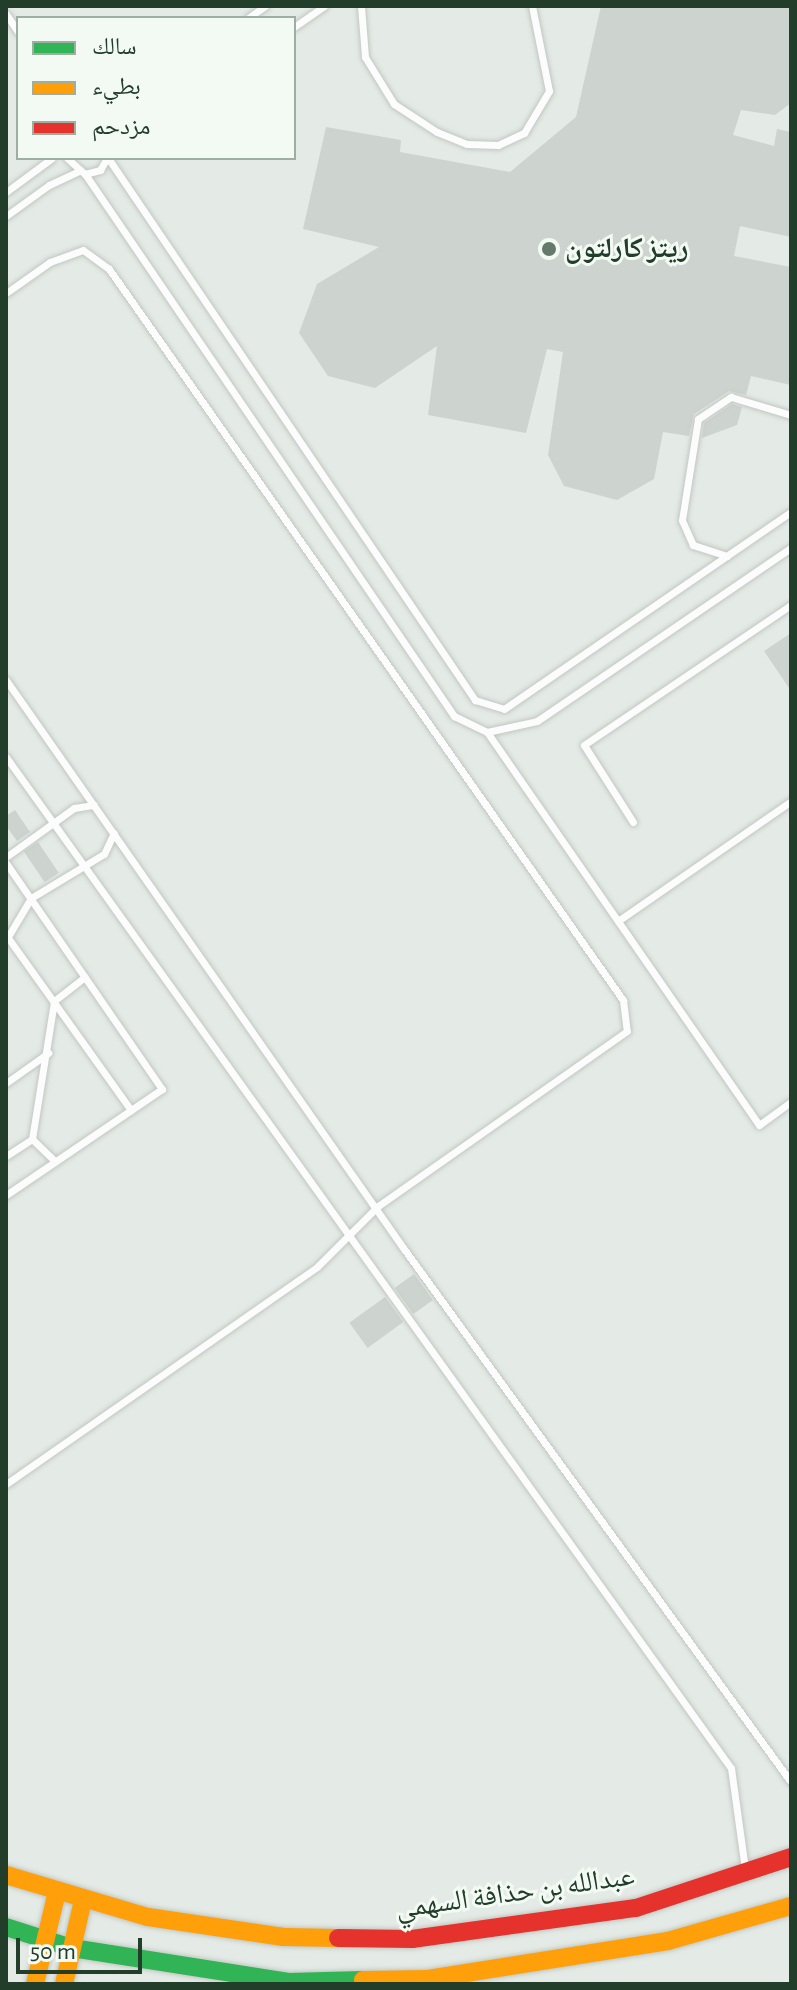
<!DOCTYPE html>
<html>
<head>
<meta charset="utf-8">
<style>
	body { margin:0 }
	#map { position:relative; width:797px; height:1990px; overflow:hidden; background:#e4eae5; font-family:"Alegreya Sans","Noto Naskh Arabic",sans-serif }
	div>[style] { position:absolute }
	.building>* { inset:0; background:#cdd3ce; transform-origin:0 0 }
	.roads { filter:drop-shadow(0 0 2px #c1c7c2) drop-shadow(0 0 2px #c1c7c2) }
	.lane>* { height:7px; margin:-3.5px; padding:0 3.5px; transform-origin:3.5px; border-radius:3.5px; background:#fbfcfb }
	.fast>* { height:18px; margin:-9px; padding:0 9px; transform-origin:9px; border-radius:9px; background:#30b455 }
	.slow>* { height:18px; margin:-9px; padding:0 9px; transform-origin:9px; border-radius:9px; background:#ff9f0a }
	.jam>* { height:18px; margin:-9px; padding:0 9px; transform-origin:9px; border-radius:9px; background:#e5322d }
	.dots>* { width:22px; height:22px; translate:-50% -50%; box-sizing:border-box; border:4px solid #f3f9f3; border-radius:50% }
	span { translate:-50% -50%; white-space:nowrap; text-align:center; line-height:1.15; -webkit-text-stroke:6px #f3f9f3; paint-order:stroke }
	.poi-label { font-size:28px; color:#223d2a; font-weight:700 }
	.left { translate:0 -50%; text-align:left }
	.street-label { font-size:28px; color:#223d2a }
	.frame { position:absolute; inset:0; border:8px solid #223d2a; pointer-events:none }
	.legend { position:absolute; left:16px; top:16px; width:280px; height:144px; box-sizing:border-box; background:#f3f9f3; border:2px solid #9faea3; margin:0; padding:10px 14px; list-style:none; font-size:24px; color:#223d2a }
	.legend li { display:flex; align-items:center; gap:16px; height:40px }
	.legend b { width:40px; border:2px solid #9faea3 }
	.scale { position:absolute; left:16px; top:1938px; width:126px; height:36px; box-sizing:border-box; border:4px solid #223d2a; border-top:0; padding-left:10px; font-size:24px; line-height:28px; white-space:nowrap; color:#223d2a; -webkit-text-stroke:6px #f3f9f3; paint-order:stroke }
</style>
</head>
<body>
<div id="map">
	<div class="building">
		<div style="clip-path:polygon(601px 6px,791px 6px,791px 103px,775px 115px,741px 110px,733px 135px,774px 146px,777px 129px,791px 132px,791px 237px,740px 226px,734px 256px,791px 267px,791px 385px,751px 376px,746px 395px,729px 391px,694px 414px,689px 436px,663px 432px,654px 479px,617px 500px,564px 486px,548px 455px,563px 352px,547px 349px,526px 433px,428px 415px,437px 346px,375px 388px,328px 376px,299px 333px,317px 284px,379px 247px,303px 229px,326px 127px,401px 140px,400px 152px,510px 172px,576px 117px)"></div>
		<div style="clip-path:polygon(732px 404px,742px 407px,737px 425px,702px 438px,704px 423px)"></div>
		<div style="clip-path:polygon(791px 633px,791px 691px,764px 651px)"></div>
		<div style="clip-path:polygon(15px 810px,30px 832px,17px 841px,6px 826px,6px 816px)"></div>
		<div style="left:38px;top:842px;width:37px;height:17px;rotate:56deg"></div>
		<div style="left:414px;top:1274px;width:32px;height:24px;rotate:54deg"></div>
		<div style="left:385px;top:1297px;width:31px;height:44px;rotate:54deg"></div>
	</div>
	<div class="roads">
		<div class="lane">
			<div style="left:361px;top:6px;width:51px;rotate:85.5deg"></div>
			<div style="left:365px;top:57px;width:55px;rotate:58.3deg"></div>
			<div style="left:394px;top:104px;width:51px;rotate:33.1deg"></div>
			<div style="left:437px;top:132px;width:32px;rotate:22deg"></div>
			<div style="left:467px;top:144px;width:31px;rotate:2deg"></div>
			<div style="left:498px;top:145px;width:29px;rotate:-25deg"></div>
			<div style="left:524px;top:133px;width:49px;rotate:-59.2deg"></div>
			<div style="left:549px;top:91px;width:87px;rotate:-101.3deg"></div>
			<div style="left:6px;top:14px;width:22px;rotate:56deg"></div>
			<div style="left:248px;top:18px;width:21px;rotate:-35deg"></div>
			<div style="left:294px;top:27px;width:37px;rotate:-35deg"></div>
			<div style="left:67px;top:158px;width:24px;rotate:42deg"></div>
			<div style="left:85px;top:174px;width:656px;rotate:55.75deg"></div>
			<div style="left:454px;top:716px;width:37px;rotate:26deg"></div>
			<div style="left:487px;top:732px;width:51px;rotate:-12.4deg"></div>
			<div style="left:537px;top:721px;width:307px;rotate:-34.3deg"></div>
			<div style="left:108px;top:158px;width:655px;rotate:55.9deg"></div>
			<div style="left:475px;top:700px;width:30px;rotate:17deg"></div>
			<div style="left:504px;top:709px;width:348px;rotate:-34.5deg"></div>
			<div style="left:85px;top:174px;width:16px;rotate:-15deg"></div>
			<div style="left:100px;top:170px;width:14px;rotate:-60deg"></div>
			<div style="left:6px;top:192px;width:57px;rotate:-36.5deg"></div>
			<div style="left:6px;top:216px;width:53px;rotate:-35.8deg"></div>
			<div style="left:49px;top:185px;width:31px;rotate:-25deg"></div>
			<div style="left:6px;top:293px;width:54px;rotate:-35.2deg"></div>
			<div style="left:50px;top:262px;width:35px;rotate:-20deg"></div>
			<div style="left:83px;top:250px;width:32px;rotate:36deg"></div>
			<div style="left:109px;top:269px;width:894px;rotate:54.89deg"></div>
			<div style="left:623px;top:1000px;width:31px;rotate:83deg"></div>
			<div style="left:627px;top:1031px;width:304px;rotate:144.9deg"></div>
			<div style="left:378px;top:1206px;width:86px;rotate:135deg"></div>
			<div style="left:317px;top:1267px;width:379px;rotate:145.1deg"></div>
			<div style="left:727px;top:556px;width:36px;rotate:-162deg"></div>
			<div style="left:693px;top:545px;width:27px;rotate:-114deg"></div>
			<div style="left:682px;top:520px;width:102px;rotate:-81deg"></div>
			<div style="left:698px;top:419px;width:40px;rotate:-34deg"></div>
			<div style="left:731px;top:397px;width:63px;rotate:16.7deg"></div>
			<div style="left:6px;top:680px;width:694px;rotate:55.03deg"></div>
			<div style="left:404px;top:1249px;width:659px;rotate:54.02deg"></div>
			<div style="left:487px;top:732px;width:478px;rotate:55.3deg"></div>
			<div style="left:759px;top:1125px;width:39px;rotate:-36deg"></div>
			<div style="left:6px;top:757px;width:1244px;rotate:54.36deg"></div>
			<div style="left:731px;top:1768px;width:102px;rotate:82.1deg"></div>
			<div style="left:633px;top:822px;width:91px;rotate:-122.5deg"></div>
			<div style="left:584px;top:745px;width:250px;rotate:-34.1deg"></div>
			<div style="left:6px;top:857px;width:84px;rotate:-35.8deg"></div>
			<div style="left:74px;top:808px;width:20px;rotate:-9deg"></div>
			<div style="left:6px;top:863px;width:275px;rotate:55.4deg"></div>
			<div style="left:162px;top:1089px;width:189px;rotate:145.8deg"></div>
			<div style="left:618px;top:921px;width:211px;rotate:-34.7deg"></div>
			<div style="left:6px;top:935px;width:215px;rotate:54.5deg"></div>
			<div style="left:6px;top:940px;width:49px;rotate:-59.2deg"></div>
			<div style="left:31px;top:898px;width:85px;rotate:-31.1deg"></div>
			<div style="left:104px;top:854px;width:23px;rotate:-65deg"></div>
			<div style="left:6px;top:1083px;width:52px;rotate:-35.5deg"></div>
			<div style="left:32px;top:1139px;width:32px;rotate:44deg"></div>
			<div style="left:6px;top:1156px;width:31px;rotate:-33deg"></div>
			<div style="left:32px;top:1139px;width:140px;rotate:-80.9deg"></div>
			<div style="left:54px;top:1001px;width:39px;rotate:-38deg"></div>
		</div>
		<div class="fast">
			<div style="left:6px;top:1927px;width:69px;rotate:17.7deg"></div>
			<div style="left:72px;top:1948px;width:219px;rotate:8.9deg"></div>
			<div style="left:288px;top:1982px;width:75px;rotate:-1.5deg"></div>
		</div>
		<div class="slow">
			<div style="left:6px;top:1875px;width:148px;rotate:16.5deg"></div>
			<div style="left:148px;top:1917px;width:137px;rotate:8.4deg"></div>
			<div style="left:284px;top:1937px;width:54px;rotate:1.1deg"></div>
			<div style="left:363px;top:1980px;width:65px;rotate:-0.9deg"></div>
			<div style="left:428px;top:1979px;width:243px;rotate:-9deg"></div>
			<div style="left:668px;top:1941px;width:128px;rotate:-15.9deg"></div>
			<div style="left:35px;top:1984px;width:95px;rotate:-76.6deg"></div>
			<div style="left:64px;top:1984px;width:86px;rotate:-77.3deg"></div>
		</div>
		<div class="jam">
			<div style="left:338px;top:1938px;width:74px;rotate:0.8deg"></div>
			<div style="left:412px;top:1939px;width:226px;rotate:-7.9deg"></div>
			<div style="left:636px;top:1908px;width:163px;rotate:-18.2deg"></div>
		</div>
	</div>
	<div class="dots">
		<div style="left:549px;top:249px;background:#667a6b"></div>
	</div>
	<div class="poi-label">
		<span class="left" style="left:565px;top:249px">ريتز كارلتون</span>
	</div>
	<div class="street-label">
		<span style="left:515px;top:1893px;rotate:-8deg">عبدالله بن حذافة السهمي</span>
	</div>
	<div class="frame"></div>
	<ul class="legend">
	<li><b style="height:10px;background:#30b455"></b>سالك</li>
	<li><b style="height:10px;background:#ff9f0a"></b>بطيء</li>
	<li><b style="height:10px;background:#e5322d"></b>مزدحم</li>
	</ul>
	<div class="scale">50 m</div>
</div>
</body>
</html>
